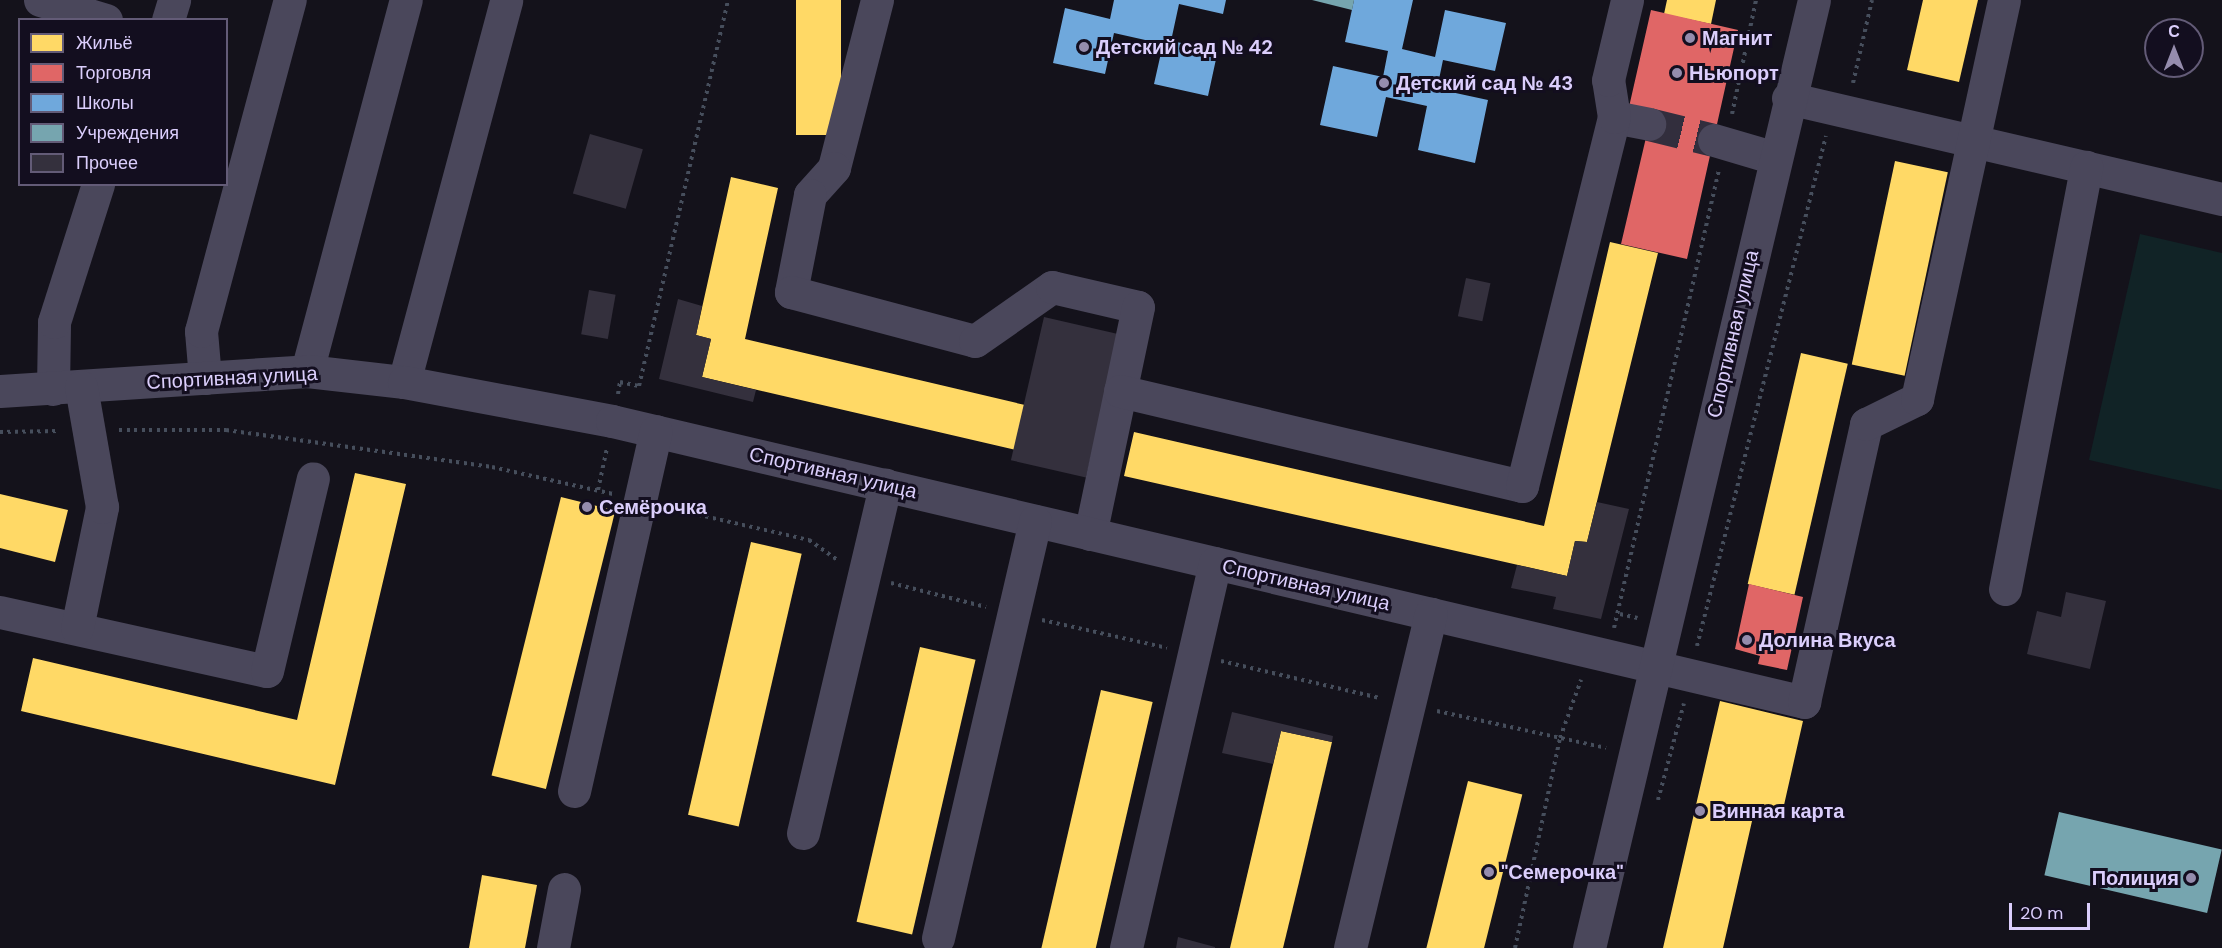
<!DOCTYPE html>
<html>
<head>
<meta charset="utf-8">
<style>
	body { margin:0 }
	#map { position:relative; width:2222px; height:948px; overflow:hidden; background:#14121b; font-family:"DM Sans",sans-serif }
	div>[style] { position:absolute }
	.green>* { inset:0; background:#112326 }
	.homes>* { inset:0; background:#ffd966; transform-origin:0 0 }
	.shops>* { inset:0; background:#e06666 }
	.schools>* { inset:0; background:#6fa8dc }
	.public>* { inset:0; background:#76a5af; transform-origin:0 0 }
	.building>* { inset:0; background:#34303d; transform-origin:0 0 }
	.minor-tunnel>* { height:33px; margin-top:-16.5px; transform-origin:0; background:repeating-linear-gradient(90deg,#322e3d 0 33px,transparent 0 49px) }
	.path>* { height:4px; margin-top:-2px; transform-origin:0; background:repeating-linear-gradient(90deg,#464e5c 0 3px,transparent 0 7.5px) }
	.minor>* { height:33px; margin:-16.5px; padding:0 16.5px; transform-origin:16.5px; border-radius:16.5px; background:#4a475b }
	.dots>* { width:16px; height:16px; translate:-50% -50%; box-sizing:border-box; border:3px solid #130e1f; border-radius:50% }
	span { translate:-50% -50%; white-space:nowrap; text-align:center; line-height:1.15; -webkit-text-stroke:6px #130e1f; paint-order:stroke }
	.poi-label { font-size:20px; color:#dbcefc; font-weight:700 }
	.left { translate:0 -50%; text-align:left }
	.right { translate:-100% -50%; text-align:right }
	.street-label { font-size:20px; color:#dbcefc }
	.legend { position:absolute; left:18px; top:18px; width:210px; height:168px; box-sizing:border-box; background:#130e1f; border:2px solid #635b77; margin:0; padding:8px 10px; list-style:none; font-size:18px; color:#dbcefc }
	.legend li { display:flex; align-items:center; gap:12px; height:30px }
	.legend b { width:30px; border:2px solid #635b77 }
	.north { position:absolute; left:2144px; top:18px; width:60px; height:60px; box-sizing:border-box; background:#130e1f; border:2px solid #635b77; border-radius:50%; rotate:0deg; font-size:16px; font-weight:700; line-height:24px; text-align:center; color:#dbcefc }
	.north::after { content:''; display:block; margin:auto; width:21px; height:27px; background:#958cad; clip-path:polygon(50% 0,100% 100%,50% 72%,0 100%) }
	.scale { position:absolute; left:2009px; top:903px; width:81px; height:27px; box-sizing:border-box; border:3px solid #dbcefc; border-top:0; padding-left:8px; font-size:18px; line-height:21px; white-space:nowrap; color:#dbcefc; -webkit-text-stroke:4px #130e1f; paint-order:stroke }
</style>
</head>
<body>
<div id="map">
	<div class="green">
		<div style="clip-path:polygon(2140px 234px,2222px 253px,2222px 490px,2089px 460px)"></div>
	</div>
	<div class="homes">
		<div style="left:796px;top:0;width:45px;height:135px"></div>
		<div style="clip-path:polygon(1667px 0,1716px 0,1711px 24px,1664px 14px)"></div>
		<div style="clip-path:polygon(1923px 0,1978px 0,1959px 82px,1907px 70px)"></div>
		<div style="left:1895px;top:161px;width:54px;height:208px;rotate:12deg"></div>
		<div style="clip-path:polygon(731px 177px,778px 188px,745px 339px,1025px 405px,1016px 450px,702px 377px,711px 339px,696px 335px)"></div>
		<div style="clip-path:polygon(1610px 242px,1658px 253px,1587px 542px,1575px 541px,1567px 576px,1124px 476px,1134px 432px,1544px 526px)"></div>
		<div style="left:1801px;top:353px;width:48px;height:237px;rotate:13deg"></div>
		<div style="clip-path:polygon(355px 473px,406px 484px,335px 785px,21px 711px,33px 658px,297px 720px)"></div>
		<div style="clip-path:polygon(0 494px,68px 510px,55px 562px,0 548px)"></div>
		<div style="left:561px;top:497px;width:56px;height:287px;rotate:14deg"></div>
		<div style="left:751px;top:542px;width:52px;height:280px;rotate:13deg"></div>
		<div style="left:920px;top:647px;width:57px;height:282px;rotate:13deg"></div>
		<div style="left:1101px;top:690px;width:53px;height:265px;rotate:13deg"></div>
		<div style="clip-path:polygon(1720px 701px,1803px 721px,1782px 814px,1755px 808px,1723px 948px,1663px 948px)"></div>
		<div style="clip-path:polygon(1281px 731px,1332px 742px,1300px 878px,1283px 948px,1230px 948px)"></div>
		<div style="left:1468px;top:781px;width:56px;height:172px;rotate:14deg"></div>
		<div style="clip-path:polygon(482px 875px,537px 885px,525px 948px,469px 948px)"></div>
	</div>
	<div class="shops">
		<div style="clip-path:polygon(1651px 10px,1738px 30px,1687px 259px,1621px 244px,1652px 112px,1629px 107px)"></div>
		<div style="clip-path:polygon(1749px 584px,1803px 597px,1787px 670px,1758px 664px,1760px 656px,1735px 649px)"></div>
	</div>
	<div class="schools">
		<div style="clip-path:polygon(1114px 0,1226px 0,1223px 14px,1179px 4px,1171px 41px,1218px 50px,1208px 96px,1154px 84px,1163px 44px,1114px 33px,1105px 74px,1053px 63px,1065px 8px,1110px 19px)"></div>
		<div style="clip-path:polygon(1354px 0,1413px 0,1402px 49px,1435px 57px,1445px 10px,1506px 23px,1495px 71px,1443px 60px,1437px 89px,1488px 100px,1475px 163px,1418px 150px,1427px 106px,1386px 97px,1377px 137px,1320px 125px,1333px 66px,1383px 77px,1388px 51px,1345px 42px)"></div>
	</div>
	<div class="public">
		<div style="clip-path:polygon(1312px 0,1354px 0,1352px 10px)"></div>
		<div style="left:2059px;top:812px;width:167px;height:65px;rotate:13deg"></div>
	</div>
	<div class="building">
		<div style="left:590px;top:134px;width:55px;height:62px;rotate:16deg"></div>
		<div style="left:1466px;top:278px;width:25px;height:39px;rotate:12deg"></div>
		<div style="left:589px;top:290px;width:27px;height:45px;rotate:10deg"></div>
		<div style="clip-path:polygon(678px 299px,702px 306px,696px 335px,711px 339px,702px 377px,756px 390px,753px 402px,659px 379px)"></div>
		<div style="left:1044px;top:317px;width:77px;height:147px;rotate:13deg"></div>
		<div style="clip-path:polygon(1597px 502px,1629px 509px,1601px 619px,1553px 609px,1556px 597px,1511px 588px,1517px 565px,1567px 576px,1575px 541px,1587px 542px)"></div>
		<div style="clip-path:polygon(2066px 592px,2106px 601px,2090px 669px,2027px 654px,2037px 611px,2061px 617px)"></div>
		<div style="clip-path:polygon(1232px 712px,1333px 736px,1332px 742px,1281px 731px,1273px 764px,1222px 753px)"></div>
		<div style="clip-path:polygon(1178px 937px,1215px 947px,1215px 948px,1176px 948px)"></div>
	</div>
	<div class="minor-tunnel">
		<div style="left:1649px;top:124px;width:67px;rotate:13.8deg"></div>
	</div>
	<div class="path">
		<div style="left:1853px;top:83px;width:85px;rotate:-77.1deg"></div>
		<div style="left:1732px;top:114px;width:116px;rotate:-78.1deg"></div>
		<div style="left:618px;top:394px;width:12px;rotate:-81deg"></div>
		<div style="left:620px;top:382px;width:19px;rotate:12deg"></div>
		<div style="left:639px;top:386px;width:396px;rotate:-77deg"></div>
		<div style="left:119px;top:430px;width:107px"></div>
		<div style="left:226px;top:430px;width:269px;rotate:7.9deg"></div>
		<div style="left:492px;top:467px;width:124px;rotate:12.6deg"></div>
		<div style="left:0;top:432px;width:60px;rotate:-1deg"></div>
		<div style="left:598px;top:490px;width:43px;rotate:-77.9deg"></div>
		<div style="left:669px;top:508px;width:144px;rotate:12.9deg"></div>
		<div style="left:809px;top:540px;width:35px;rotate:35deg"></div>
		<div style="left:891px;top:583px;width:98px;rotate:14.2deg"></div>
		<div style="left:1620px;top:614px;width:18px;rotate:13deg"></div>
		<div style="left:1042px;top:620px;width:128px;rotate:12.6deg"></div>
		<div style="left:1614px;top:628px;width:469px;rotate:-77.1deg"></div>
		<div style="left:1697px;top:646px;width:526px;rotate:-75.81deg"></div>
		<div style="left:1221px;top:661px;width:163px;rotate:13.1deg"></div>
		<div style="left:1437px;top:711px;width:173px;rotate:12.3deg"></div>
		<div style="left:1658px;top:800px;width:100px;rotate:-75deg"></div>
		<div style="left:1515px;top:948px;width:215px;rotate:-77.9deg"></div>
		<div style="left:1560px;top:738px;width:62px;rotate:-70.1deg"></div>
	</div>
	<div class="minor">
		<div style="left:40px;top:0;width:69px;rotate:16.9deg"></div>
		<div style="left:877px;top:0;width:173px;rotate:104.4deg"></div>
		<div style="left:834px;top:168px;width:36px;rotate:132deg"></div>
		<div style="left:810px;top:195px;width:99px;rotate:101.1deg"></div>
		<div style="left:791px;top:292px;width:190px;rotate:14.9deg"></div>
		<div style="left:975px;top:341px;width:94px;rotate:-35deg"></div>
		<div style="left:1052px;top:287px;width:88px;rotate:13.1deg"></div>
		<div style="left:1138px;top:307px;width:232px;rotate:101.9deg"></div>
		<div style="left:168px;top:20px;width:21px;rotate:-73deg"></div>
		<div style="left:1788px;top:98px;width:446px;rotate:13.1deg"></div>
		<div style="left:1614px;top:117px;width:36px;rotate:11deg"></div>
		<div style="left:1714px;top:140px;width:64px;rotate:16.4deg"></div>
		<div style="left:307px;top:371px;width:384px;rotate:-75.1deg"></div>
		<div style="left:205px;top:378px;width:47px;rotate:-94.9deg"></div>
		<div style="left:201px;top:331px;width:343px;rotate:-75deg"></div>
		<div style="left:404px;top:382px;width:395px;rotate:-75deg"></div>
		<div style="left:53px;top:389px;width:67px;rotate:-89.1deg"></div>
		<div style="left:54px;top:322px;width:145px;rotate:-72.3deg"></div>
		<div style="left:0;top:391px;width:308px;rotate:-3.7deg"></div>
		<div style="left:307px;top:371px;width:98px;rotate:6.5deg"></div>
		<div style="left:404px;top:382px;width:212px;rotate:10.6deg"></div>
		<div style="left:612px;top:421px;width:1225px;rotate:13.26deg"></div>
		<div style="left:1804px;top:702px;width:285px;rotate:-77.4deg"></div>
		<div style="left:1866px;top:424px;width:57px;rotate:-26.1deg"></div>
		<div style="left:1917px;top:399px;width:408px;rotate:-77.7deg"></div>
		<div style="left:1120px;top:391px;width:413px;rotate:13.3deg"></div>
		<div style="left:1522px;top:486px;width:380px;rotate:-76deg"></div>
		<div style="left:1614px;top:117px;width:37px;rotate:-99deg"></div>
		<div style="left:1608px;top:80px;width:82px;rotate:-76.6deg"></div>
		<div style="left:2005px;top:589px;width:430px;rotate:-79.1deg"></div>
		<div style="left:0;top:612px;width:273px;rotate:12.5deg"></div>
		<div style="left:267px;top:671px;width:198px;rotate:-76.6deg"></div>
		<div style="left:77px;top:628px;width:124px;rotate:-78.3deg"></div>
		<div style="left:102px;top:507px;width:122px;rotate:-99.9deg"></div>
		<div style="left:574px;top:791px;width:369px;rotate:-77.2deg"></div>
		<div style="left:803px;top:833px;width:358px;rotate:-76.7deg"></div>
		<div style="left:938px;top:938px;width:428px;rotate:-76.9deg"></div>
		<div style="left:553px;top:948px;width:60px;rotate:-79.4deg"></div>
		<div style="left:1126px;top:948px;width:395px;rotate:-77deg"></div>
		<div style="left:1350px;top:948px;width:344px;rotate:-76.4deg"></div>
		<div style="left:1589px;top:948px;width:974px;rotate:-76.65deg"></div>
	</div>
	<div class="dots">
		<div style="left:1690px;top:38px;background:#958cad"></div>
		<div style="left:1084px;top:47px;background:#958cad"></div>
		<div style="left:1677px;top:73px;background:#958cad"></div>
		<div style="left:1384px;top:83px;background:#958cad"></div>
		<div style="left:587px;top:507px;background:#958cad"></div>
		<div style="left:1747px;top:640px;background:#958cad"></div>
		<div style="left:1700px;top:811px;background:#958cad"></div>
		<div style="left:1489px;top:872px;background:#958cad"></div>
		<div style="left:2191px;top:878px;background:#958cad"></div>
	</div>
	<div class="poi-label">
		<span class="left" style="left:1702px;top:38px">Магнит</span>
		<span class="left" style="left:1096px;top:47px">Детский сад № 42</span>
		<span class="left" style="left:1689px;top:73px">Ньюпорт</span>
		<span class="left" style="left:1396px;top:83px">Детский сад № 43</span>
		<span class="left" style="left:599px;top:507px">Семёрочка</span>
		<span class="left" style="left:1759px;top:640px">Долина Вкуса</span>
		<span class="left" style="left:1712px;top:811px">Винная карта</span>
		<span class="left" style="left:1501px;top:872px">"Семерочка"</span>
		<span class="right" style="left:2179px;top:878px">Полиция</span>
	</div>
	<div class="street-label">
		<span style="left:1733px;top:334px;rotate:-77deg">Спортивная улица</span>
		<span style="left:232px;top:378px;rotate:-3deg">Спортивная улица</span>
		<span style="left:833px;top:473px;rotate:13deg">Спортивная улица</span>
		<span style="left:1306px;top:585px;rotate:13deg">Спортивная улица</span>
	</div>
	<ul class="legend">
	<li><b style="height:16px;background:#ffd966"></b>Жильё</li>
	<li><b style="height:16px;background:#e06666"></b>Торговля</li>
	<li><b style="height:16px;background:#6fa8dc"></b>Школы</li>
	<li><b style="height:16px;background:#76a5af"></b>Учреждения</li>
	<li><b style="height:16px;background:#34303d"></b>Прочее</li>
	</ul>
	<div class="north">С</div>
	<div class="scale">20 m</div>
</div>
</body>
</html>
